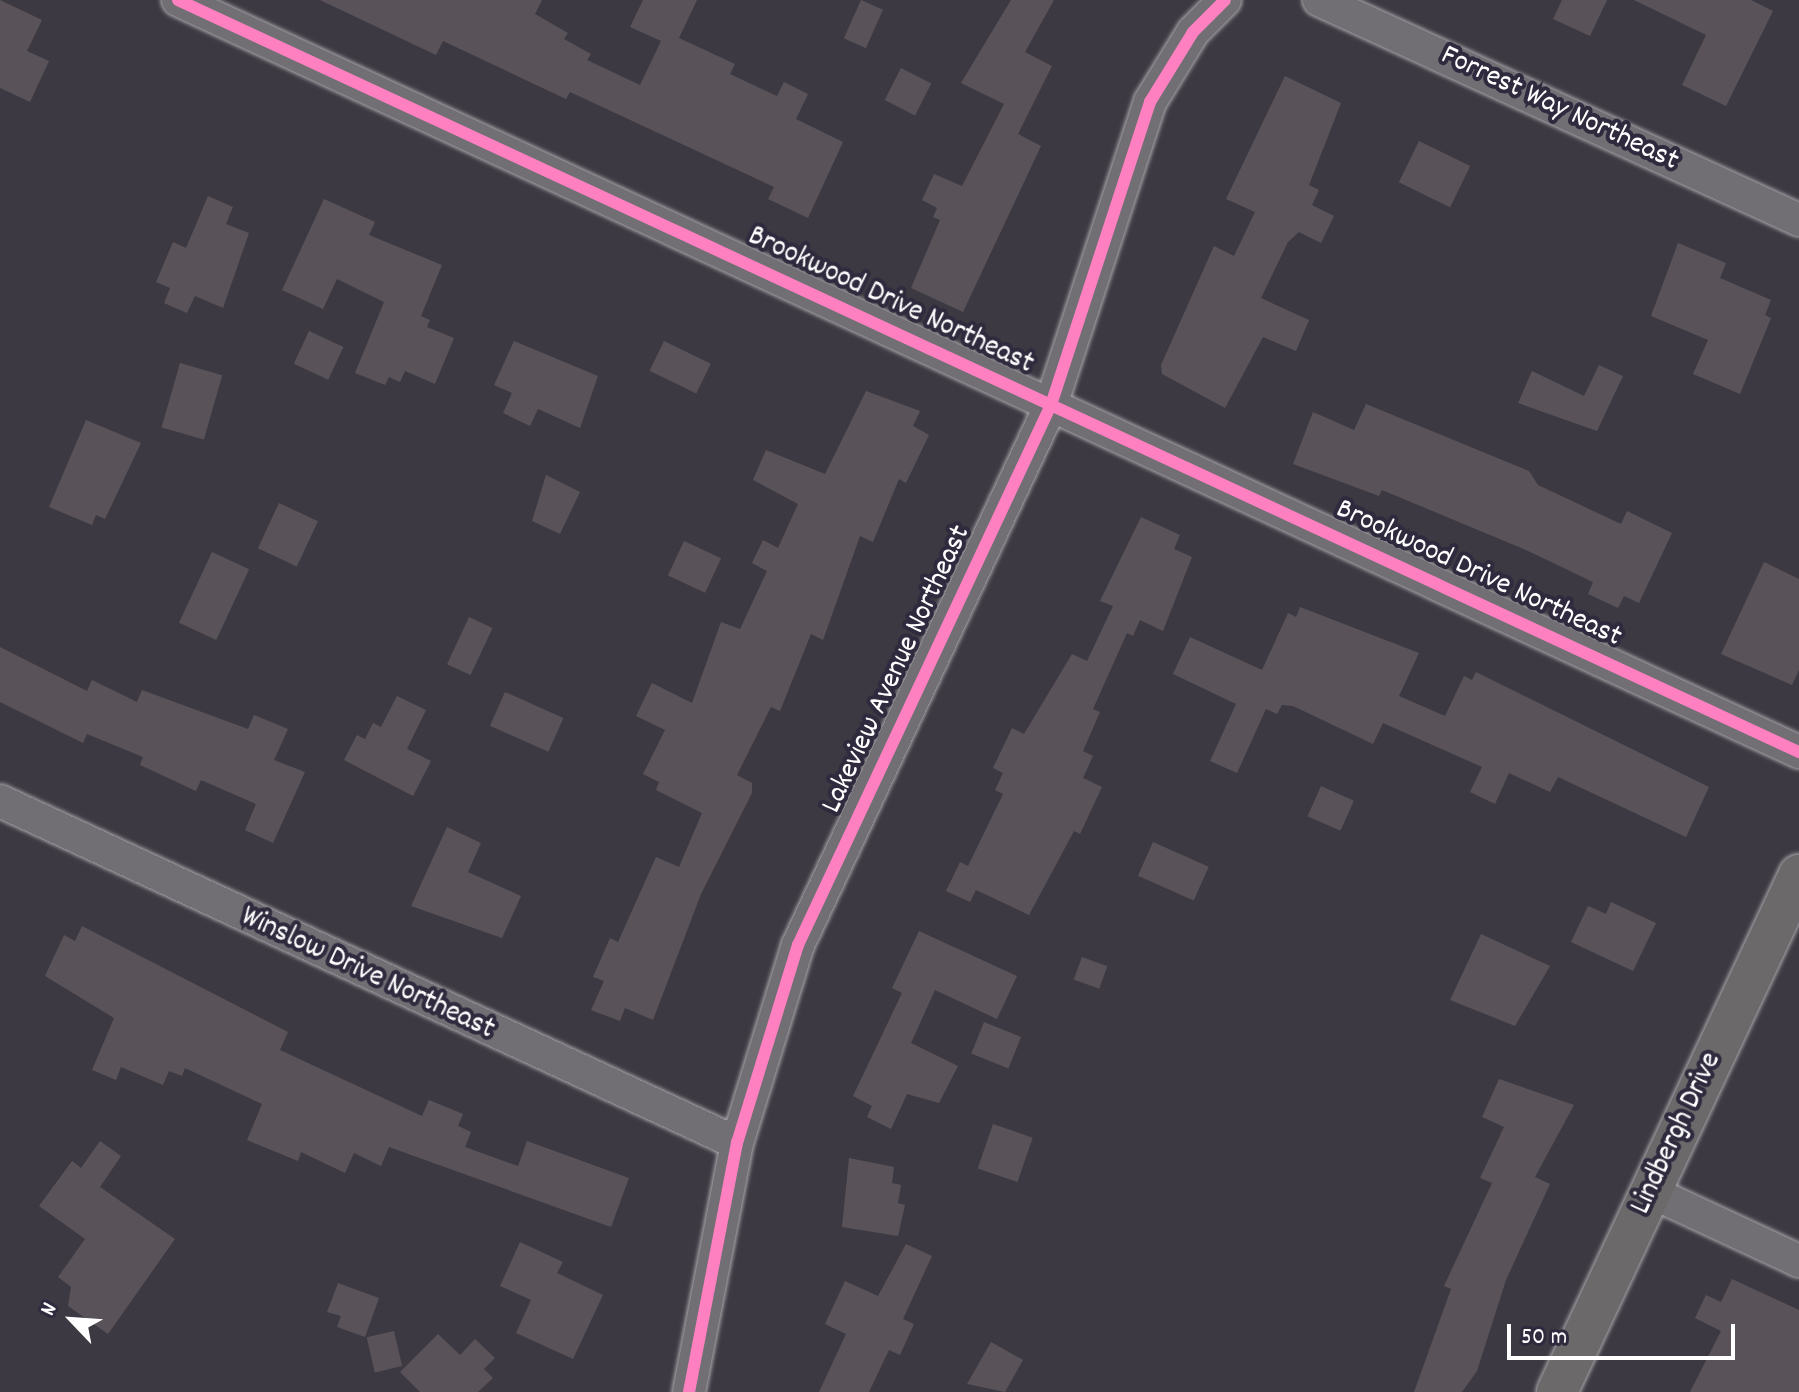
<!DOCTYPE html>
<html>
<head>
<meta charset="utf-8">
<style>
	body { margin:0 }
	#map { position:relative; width:1799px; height:1392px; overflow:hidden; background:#3d3942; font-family:Dekko,sans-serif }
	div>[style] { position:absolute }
	.building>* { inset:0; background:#595359; transform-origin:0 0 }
	.roads { filter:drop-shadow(0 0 2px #a8a6aa) drop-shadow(0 0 2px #a8a6aa) }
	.minor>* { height:32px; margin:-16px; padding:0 16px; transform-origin:16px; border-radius:16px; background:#716f74 }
	.major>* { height:40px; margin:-20px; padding:0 20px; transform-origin:20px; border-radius:20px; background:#6c696b }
	.cycleway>* { height:12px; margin:-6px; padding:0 6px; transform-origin:6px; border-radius:6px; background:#ff80c0 }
	span { translate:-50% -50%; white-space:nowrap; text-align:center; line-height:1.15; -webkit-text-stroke:8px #2f2a3d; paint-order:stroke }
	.street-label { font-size:30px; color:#fff }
	.north { position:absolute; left:32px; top:1280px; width:80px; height:80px; -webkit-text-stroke:6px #2f2a3d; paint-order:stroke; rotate:295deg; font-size:22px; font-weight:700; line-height:32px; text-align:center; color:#fff }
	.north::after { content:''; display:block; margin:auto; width:28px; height:36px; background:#fff; clip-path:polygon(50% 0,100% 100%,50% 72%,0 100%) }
	.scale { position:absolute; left:1507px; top:1324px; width:228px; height:36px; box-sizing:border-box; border:4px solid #fff; border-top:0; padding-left:10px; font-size:24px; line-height:28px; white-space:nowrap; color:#fff; -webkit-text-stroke:6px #2f2a3d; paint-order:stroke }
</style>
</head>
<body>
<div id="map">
	<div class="building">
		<div style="clip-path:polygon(0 0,42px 20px,27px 51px,49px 61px,30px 102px,0 88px)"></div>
		<div style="clip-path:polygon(320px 0,542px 0,535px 14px,568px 33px,564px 39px,591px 54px,587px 60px,640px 85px,661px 41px,630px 27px,643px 0,697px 0,679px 38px,735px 64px,730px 74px,777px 96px,784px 82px,808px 94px,796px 119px,843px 142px,808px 218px,768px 199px,774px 187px,570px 92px,566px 99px,443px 41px,436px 55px)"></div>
		<div style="left:861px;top:0;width:24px;height:42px;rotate:24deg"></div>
		<div style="clip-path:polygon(1011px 0,1054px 0,1025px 52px,1052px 66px,1018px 134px,1041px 146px,963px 312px,911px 288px,940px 220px,933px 217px,937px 208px,922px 200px,934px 174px,962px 186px,1004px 104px,961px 83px)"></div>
		<div style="clip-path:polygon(1562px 0,1607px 0,1590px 36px,1553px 19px)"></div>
		<div style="clip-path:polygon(1634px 0,1751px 0,1773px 11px,1726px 106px,1682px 85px,1706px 35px)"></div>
		<div style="left:901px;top:68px;width:34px;height:36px;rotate:27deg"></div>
		<div style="clip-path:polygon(1285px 76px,1341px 103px,1309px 185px,1319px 190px,1312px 205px,1334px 216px,1321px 243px,1299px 232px,1288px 242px,1261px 298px,1309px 320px,1296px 351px,1263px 337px,1225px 408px,1162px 374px,1161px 365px,1214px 246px,1234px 256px,1255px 212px,1226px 199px)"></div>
		<div style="left:1419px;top:141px;width:57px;height:46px;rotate:26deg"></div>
		<div style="clip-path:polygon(208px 196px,233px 207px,226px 224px,249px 233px,223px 308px,195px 296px,187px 313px,164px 303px,170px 288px,156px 282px,173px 242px,186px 248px)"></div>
		<div style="clip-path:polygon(324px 199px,375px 222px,369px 235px,442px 265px,421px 316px,430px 320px,427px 327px,454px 338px,435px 384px,405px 371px,400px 382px,389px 377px,385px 385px,355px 373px,384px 302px,337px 279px,323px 309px,282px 290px)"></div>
		<div style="clip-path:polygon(1678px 243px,1726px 263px,1720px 278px,1771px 300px,1765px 315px,1771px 318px,1740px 394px,1693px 374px,1708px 340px,1651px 316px)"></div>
		<div style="left:309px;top:331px;width:38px;height:36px;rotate:25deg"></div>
		<div style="clip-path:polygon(514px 341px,598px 376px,580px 428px,538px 409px,530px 426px,503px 413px,512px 393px,494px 385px)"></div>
		<div style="left:664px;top:341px;width:52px;height:33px;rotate:26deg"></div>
		<div style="left:180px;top:363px;width:44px;height:67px;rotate:16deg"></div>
		<div style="clip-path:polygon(1599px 365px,1623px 376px,1597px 431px,1518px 403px,1532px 371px,1584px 396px)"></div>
		<div style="clip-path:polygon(866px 391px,920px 411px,913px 426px,929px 435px,906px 483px,899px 479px,873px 542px,860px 536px,823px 640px,811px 634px,780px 711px,771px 707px,737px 775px,752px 783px,752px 793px,701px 894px,653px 1020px,625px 1008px,620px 1021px,591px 1010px,604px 981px,593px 977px,610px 938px,618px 942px,656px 857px,679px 867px,702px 813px,656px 790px,659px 782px,643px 774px,665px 730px,636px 716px,652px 683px,692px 703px,721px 622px,740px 629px,767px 571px,752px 563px,763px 540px,778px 548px,798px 504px,753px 480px,766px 450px,825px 474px)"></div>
		<div style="clip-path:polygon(1366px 404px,1529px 471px,1538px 485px,1621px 524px,1627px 511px,1672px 533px,1639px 603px,1624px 596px,1618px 608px,1588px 594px,1593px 582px,1526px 550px,1382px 490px,1379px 496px,1293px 464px,1313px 412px,1354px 430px)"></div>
		<div style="clip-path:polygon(86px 420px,141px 443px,105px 519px,96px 515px,92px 525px,49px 507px)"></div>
		<div style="clip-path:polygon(546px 475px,580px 492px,560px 534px,532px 521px)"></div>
		<div style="left:279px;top:503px;width:43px;height:50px;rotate:25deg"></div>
		<div style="clip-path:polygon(1141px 517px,1180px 535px,1174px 549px,1192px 557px,1163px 631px,1140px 620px,1133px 636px,1127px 633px,1093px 709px,1100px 712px,1083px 751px,1093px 756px,1083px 778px,1102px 787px,1080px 834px,1074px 831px,1029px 915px,976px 890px,970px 902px,946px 891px,960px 862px,968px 866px,1003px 794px,995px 790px,1003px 773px,993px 768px,1012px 728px,1024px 734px,1072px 654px,1087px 661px,1113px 606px,1100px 601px)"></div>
		<div style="left:684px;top:541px;width:41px;height:38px;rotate:25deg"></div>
		<div style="left:212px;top:552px;width:41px;height:78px;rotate:25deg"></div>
		<div style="clip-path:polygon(1764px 562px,1799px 579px,1799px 670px,1792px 685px,1721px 654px)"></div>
		<div style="clip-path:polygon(1300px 607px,1419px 653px,1399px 696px,1445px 716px,1464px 676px,1472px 680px,1476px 672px,1709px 787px,1686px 837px,1558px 777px,1550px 792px,1509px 773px,1495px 804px,1470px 792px,1482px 767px,1383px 723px,1373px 744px,1293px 706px,1282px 705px,1277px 714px,1266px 709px,1237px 773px,1210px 761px,1236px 704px,1173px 674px,1190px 637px,1262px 670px,1288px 613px,1296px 617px)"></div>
		<div style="left:469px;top:617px;width:26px;height:52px;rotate:25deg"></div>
		<div style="clip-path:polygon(0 647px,87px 691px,92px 680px,137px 702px,142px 690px,248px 729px,254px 715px,288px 729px,274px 760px,305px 772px,273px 843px,245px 830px,256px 804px,201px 780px,196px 791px,140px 765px,143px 757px,87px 734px,83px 743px,0 702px)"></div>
		<div style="left:505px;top:692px;width:64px;height:37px;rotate:24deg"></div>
		<div style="clip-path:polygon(397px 696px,426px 710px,407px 749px,431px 761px,413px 796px,344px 760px,357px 735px,365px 739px,373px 723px,381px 727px)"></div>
		<div style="left:1321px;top:786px;width:36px;height:33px;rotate:24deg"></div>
		<div style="clip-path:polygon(447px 827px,481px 843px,468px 872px,521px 896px,502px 938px,411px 906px)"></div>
		<div style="left:1153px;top:842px;width:61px;height:37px;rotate:24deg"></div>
		<div style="clip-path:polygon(1611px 902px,1656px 923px,1633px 971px,1571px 942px,1588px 906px,1606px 914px)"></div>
		<div style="clip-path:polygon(82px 926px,288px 1032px,280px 1050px,422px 1116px,429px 1100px,463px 1114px,458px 1126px,471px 1132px,465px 1147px,518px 1166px,527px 1141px,629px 1178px,611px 1227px,389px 1147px,381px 1166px,354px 1153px,345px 1173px,301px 1152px,298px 1161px,247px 1140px,262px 1104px,185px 1068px,182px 1076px,169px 1071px,163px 1085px,121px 1067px,116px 1080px,92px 1070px,114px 1018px,45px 976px,64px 935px,75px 941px)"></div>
		<div style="clip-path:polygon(919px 931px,1017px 976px,997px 1019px,935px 990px,911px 1043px,958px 1066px,939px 1103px,907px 1094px,891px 1129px,867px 1117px,872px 1106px,853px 1096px,902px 993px,892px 988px)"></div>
		<div style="clip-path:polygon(1481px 934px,1550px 966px,1515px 1026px,1450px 1000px)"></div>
		<div style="left:1082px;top:957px;width:27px;height:24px;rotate:20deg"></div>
		<div style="left:984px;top:1022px;width:40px;height:34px;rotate:22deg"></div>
		<div style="clip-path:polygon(1499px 1079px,1574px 1105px,1535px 1177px,1550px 1184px,1506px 1280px,1477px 1371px,1462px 1392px,1414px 1392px,1451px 1289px,1444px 1286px,1492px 1183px,1480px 1178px,1504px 1127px,1482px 1117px)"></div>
		<div style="left:993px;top:1124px;width:42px;height:47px;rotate:19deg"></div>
		<div style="clip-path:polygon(100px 1141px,121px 1156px,100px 1187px,175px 1239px,108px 1334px,68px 1306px,71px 1287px,58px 1277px,85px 1239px,39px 1206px,72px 1161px,81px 1168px)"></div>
		<div style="clip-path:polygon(849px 1158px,894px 1167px,892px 1183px,901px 1185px,898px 1203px,905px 1205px,898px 1236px,842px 1227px)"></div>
		<div style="clip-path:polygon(520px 1242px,563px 1262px,557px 1273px,603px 1295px,573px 1359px,516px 1333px,531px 1300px,500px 1286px)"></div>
		<div style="clip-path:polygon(906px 1244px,932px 1256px,903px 1319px,914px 1324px,900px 1355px,889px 1350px,869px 1392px,819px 1392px,846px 1334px,825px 1324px,845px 1281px,878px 1296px)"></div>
		<div style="clip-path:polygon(1732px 1279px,1799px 1310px,1799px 1392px,1690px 1392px,1721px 1331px,1695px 1318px,1706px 1295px,1721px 1302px)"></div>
		<div style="clip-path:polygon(338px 1283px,379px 1298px,365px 1337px,337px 1327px,341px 1316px,327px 1312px)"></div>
		<div style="left:394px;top:1331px;width:36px;height:28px;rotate:77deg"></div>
		<div style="clip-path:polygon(438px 1334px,460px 1355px,475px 1339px,495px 1358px,484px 1369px,493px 1378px,478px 1392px,420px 1392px,400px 1372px)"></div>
		<div style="clip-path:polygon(991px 1342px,1023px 1360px,1005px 1392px,967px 1384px)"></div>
	</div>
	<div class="roads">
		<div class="minor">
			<div style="left:178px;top:0;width:1787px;rotate:24.89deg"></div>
			<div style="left:1319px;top:0;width:528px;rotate:24.62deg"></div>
			<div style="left:0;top:801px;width:812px;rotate:24.89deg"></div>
			<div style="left:1651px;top:1192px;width:163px;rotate:25deg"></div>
			<div style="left:689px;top:1392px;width:254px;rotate:-79.1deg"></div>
			<div style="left:737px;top:1143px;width:207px;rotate:-72.9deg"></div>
			<div style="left:798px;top:945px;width:596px;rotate:-64.9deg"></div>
			<div style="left:1051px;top:405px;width:319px;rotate:-71.9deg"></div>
			<div style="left:1150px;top:102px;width:82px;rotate:-58.4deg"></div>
			<div style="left:1193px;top:32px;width:45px;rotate:-45deg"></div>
		</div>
		<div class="major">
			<div style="left:1557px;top:1392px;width:571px;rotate:-64.92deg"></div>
		</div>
	</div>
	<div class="cycleway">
		<div style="left:178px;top:0;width:1787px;rotate:24.89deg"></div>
		<div style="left:689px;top:1392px;width:254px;rotate:-79.1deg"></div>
		<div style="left:737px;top:1143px;width:207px;rotate:-72.9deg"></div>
		<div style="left:798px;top:945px;width:596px;rotate:-64.9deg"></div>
		<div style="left:1051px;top:405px;width:319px;rotate:-71.9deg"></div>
		<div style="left:1150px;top:102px;width:82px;rotate:-58.4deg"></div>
		<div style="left:1193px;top:32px;width:45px;rotate:-45deg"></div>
	</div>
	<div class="street-label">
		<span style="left:1559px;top:110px;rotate:25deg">Forrest Way Northeast</span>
		<span style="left:890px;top:302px;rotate:25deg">Brookwood Drive Northeast</span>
		<span style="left:1478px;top:575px;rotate:25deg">Brookwood Drive Northeast</span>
		<span style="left:898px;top:670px;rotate:-65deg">Lakeview Avenue Northeast</span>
		<span style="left:367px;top:975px;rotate:25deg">Winslow Drive Northeast</span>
		<span style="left:1678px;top:1134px;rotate:-65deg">Lindbergh Drive</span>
	</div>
	<div class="north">N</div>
	<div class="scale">50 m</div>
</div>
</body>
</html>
